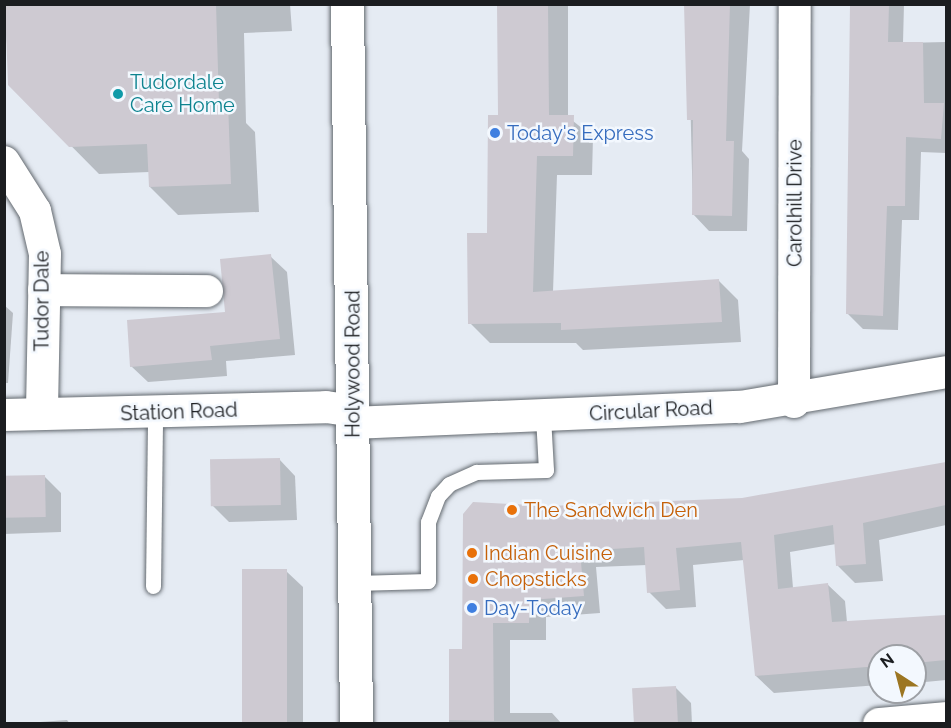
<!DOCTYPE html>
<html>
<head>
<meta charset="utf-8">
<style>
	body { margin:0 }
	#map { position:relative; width:951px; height:728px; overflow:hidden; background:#e5ebf3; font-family:Raleway,sans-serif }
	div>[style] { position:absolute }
	.shadow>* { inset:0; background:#0003 }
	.building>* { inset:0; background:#cecad2; transform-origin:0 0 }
	.roads { filter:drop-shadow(0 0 2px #646a70) drop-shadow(0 0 2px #646a70) }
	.lane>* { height:15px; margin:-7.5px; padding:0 7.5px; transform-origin:7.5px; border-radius:7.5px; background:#fff }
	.street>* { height:32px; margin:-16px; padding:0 16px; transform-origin:16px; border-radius:16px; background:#fff }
	.secondary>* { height:33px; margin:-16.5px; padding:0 16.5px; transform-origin:16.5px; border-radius:16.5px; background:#fff }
	.dots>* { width:16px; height:16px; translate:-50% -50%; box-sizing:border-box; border:3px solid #f3f8fe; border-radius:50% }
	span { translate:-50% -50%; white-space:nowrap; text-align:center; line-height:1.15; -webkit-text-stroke:5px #f3f8fe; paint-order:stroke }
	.culture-label { font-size:20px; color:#0d838f }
	.left { translate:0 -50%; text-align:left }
	.shop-label { font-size:20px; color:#366cbe }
	.street-label { font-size:20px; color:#1b1d20 }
	.food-label { font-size:20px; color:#c56008 }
	.frame { position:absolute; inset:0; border:6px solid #1b1d20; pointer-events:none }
	.north { position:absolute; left:867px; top:644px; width:60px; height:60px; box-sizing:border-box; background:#f3f8fe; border:2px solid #9da0a5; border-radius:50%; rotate:324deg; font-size:16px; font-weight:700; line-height:24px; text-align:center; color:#1b1d20 }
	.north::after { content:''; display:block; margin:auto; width:21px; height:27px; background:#9c7622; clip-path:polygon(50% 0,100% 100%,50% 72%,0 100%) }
</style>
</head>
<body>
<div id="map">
	<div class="shadow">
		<div style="clip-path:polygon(4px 4px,290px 4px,292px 31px,244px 33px,246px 123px,255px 132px,259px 212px,178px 215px,150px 187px,149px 172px,99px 174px,10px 84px)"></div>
		<div style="clip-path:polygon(499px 4px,568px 4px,568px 117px,593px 137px,592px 175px,557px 175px,553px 292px,718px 280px,738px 300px,741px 342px,583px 350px,576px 343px,490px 343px,470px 323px,489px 235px,499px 117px)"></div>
		<div style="clip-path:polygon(688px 4px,750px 4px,742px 151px,749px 159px,747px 231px,709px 231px,693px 214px)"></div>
		<div style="clip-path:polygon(852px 4px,904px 4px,903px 43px,946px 42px,946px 153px,921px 152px,919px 220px,902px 220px,898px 330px,863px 329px,848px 314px)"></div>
		<div style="clip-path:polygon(270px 256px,287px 272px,295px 355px,226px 361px,227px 376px,148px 382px,131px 366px,227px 313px)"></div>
		<div style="clip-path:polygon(4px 305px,13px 313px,8px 383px,4px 383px)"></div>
		<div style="clip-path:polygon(279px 459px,295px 476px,297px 520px,229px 522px,213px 506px)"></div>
		<div style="clip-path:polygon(946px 463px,946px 525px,879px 540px,883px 581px,855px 583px,838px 566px,836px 544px,790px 552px,793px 588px,827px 584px,845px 601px,847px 622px,946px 616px,946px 680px,915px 683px,915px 656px,879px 656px,879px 685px,774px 693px,756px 676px,744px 560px,693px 565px,696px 607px,666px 609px,649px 592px,647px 565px,596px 567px,600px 613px,546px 617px,546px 640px,510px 640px,510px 713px,552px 713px,562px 724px,449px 724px,450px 651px,464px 651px,550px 508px,742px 500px)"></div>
		<div style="clip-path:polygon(44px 476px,61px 493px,61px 532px,4px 534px,4px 478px)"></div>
		<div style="clip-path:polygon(286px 571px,303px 587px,303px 724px,247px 724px,243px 572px)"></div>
		<div style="clip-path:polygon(675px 687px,691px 703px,692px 724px,635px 724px,633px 690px)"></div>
		<div style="clip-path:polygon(67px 720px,70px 724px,13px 724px)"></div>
	</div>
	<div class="building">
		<div style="clip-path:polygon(5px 4px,216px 4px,219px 103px,228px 102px,231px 184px,149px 187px,147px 144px,69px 147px,8px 85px)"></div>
		<div style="clip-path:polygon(497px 4px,548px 4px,549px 115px,574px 115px,573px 156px,537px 156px,533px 292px,719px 279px,722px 322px,561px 330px,561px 323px,468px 324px,467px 233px,487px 233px,488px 115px,498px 115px)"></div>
		<div style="clip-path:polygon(684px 4px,730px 4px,726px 141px,734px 141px,732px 216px,692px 215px,693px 120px,687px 120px)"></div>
		<div style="clip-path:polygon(850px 4px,889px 4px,888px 42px,923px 42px,924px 103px,944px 103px,941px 139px,906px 137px,905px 206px,887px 206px,883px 316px,846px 314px)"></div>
		<div style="clip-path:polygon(271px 254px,280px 339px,210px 346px,212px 360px,130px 367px,127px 320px,225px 312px,220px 259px)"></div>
		<div style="left:280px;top:458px;width:47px;height:70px;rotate:89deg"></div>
		<div style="clip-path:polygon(946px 462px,946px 505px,863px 523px,866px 564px,836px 566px,833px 525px,774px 535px,778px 589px,828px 583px,832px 622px,946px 615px,946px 660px,915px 663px,915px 656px,879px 656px,879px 666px,755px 676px,741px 542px,676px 548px,680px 590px,647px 593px,644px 547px,580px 551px,584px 596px,530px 600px,529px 623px,493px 623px,494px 721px,449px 720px,449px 649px,462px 649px,463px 514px,473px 502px,550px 506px,742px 498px)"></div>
		<div style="left:45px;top:475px;width:42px;height:41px;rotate:89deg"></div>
		<div style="left:287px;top:569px;width:154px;height:45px;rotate:90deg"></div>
		<div style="left:676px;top:686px;width:37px;height:44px;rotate:87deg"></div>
	</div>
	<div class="roads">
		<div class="lane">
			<div style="left:355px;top:583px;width:73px;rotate:-1.6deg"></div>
			<div style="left:428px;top:581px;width:59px;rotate:-90deg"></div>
			<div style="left:428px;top:522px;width:28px;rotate:-69deg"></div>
			<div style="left:438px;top:496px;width:16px;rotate:-47deg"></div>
			<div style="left:449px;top:484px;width:30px;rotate:-24deg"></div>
			<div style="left:476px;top:472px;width:70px;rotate:-1.6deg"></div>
			<div style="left:546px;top:470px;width:54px;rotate:-93.2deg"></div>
			<div style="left:153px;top:586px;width:173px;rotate:-89.3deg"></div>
		</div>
		<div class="street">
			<div style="left:4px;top:162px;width:58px;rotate:57.7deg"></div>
			<div style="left:35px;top:211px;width:44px;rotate:76.9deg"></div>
			<div style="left:45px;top:254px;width:160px;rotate:91.1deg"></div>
			<div style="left:44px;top:290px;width:163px;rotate:0.4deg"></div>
			<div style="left:794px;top:402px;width:398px;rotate:-89.9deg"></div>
			<div style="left:4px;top:415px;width:322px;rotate:-1.4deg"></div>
			<div style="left:326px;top:407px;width:27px;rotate:8deg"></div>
			<div style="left:352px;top:423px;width:388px;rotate:-2.4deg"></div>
			<div style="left:740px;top:407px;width:209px;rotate:-9.6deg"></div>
			<div style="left:879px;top:724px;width:67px;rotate:-5.1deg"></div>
		</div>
		<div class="secondary">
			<div style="left:347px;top:4px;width:720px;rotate:89.28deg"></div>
		</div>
	</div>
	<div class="dots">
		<div style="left:118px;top:94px;background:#0f9aa8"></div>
		<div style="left:495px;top:133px;background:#3f7fe0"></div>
		<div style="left:512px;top:510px;background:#e8710a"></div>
		<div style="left:472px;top:553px;background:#e8710a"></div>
		<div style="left:473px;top:579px;background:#e8710a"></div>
		<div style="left:472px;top:608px;background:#3f7fe0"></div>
	</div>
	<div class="culture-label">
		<span class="left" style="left:130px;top:94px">Tudordale<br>Care Home</span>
	</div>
	<div class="shop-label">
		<span class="left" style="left:507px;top:133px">Today's Express</span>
		<span class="left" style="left:484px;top:608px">Day-Today</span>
	</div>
	<div class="street-label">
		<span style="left:795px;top:203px;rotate:-90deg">Carolhill Drive</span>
		<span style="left:42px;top:301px;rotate:-90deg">Tudor Dale</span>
		<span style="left:353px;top:364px;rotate:-90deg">Holywood Road</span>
		<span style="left:651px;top:411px;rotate:-3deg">Circular Road</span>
		<span style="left:179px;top:412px;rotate:-2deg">Station Road</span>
	</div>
	<div class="food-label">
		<span class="left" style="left:524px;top:510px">The Sandwich Den</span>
		<span class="left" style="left:484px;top:553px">Indian Cuisine</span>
		<span class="left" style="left:485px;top:579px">Chopsticks</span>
	</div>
	<div class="frame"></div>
	<div class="north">N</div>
</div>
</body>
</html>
